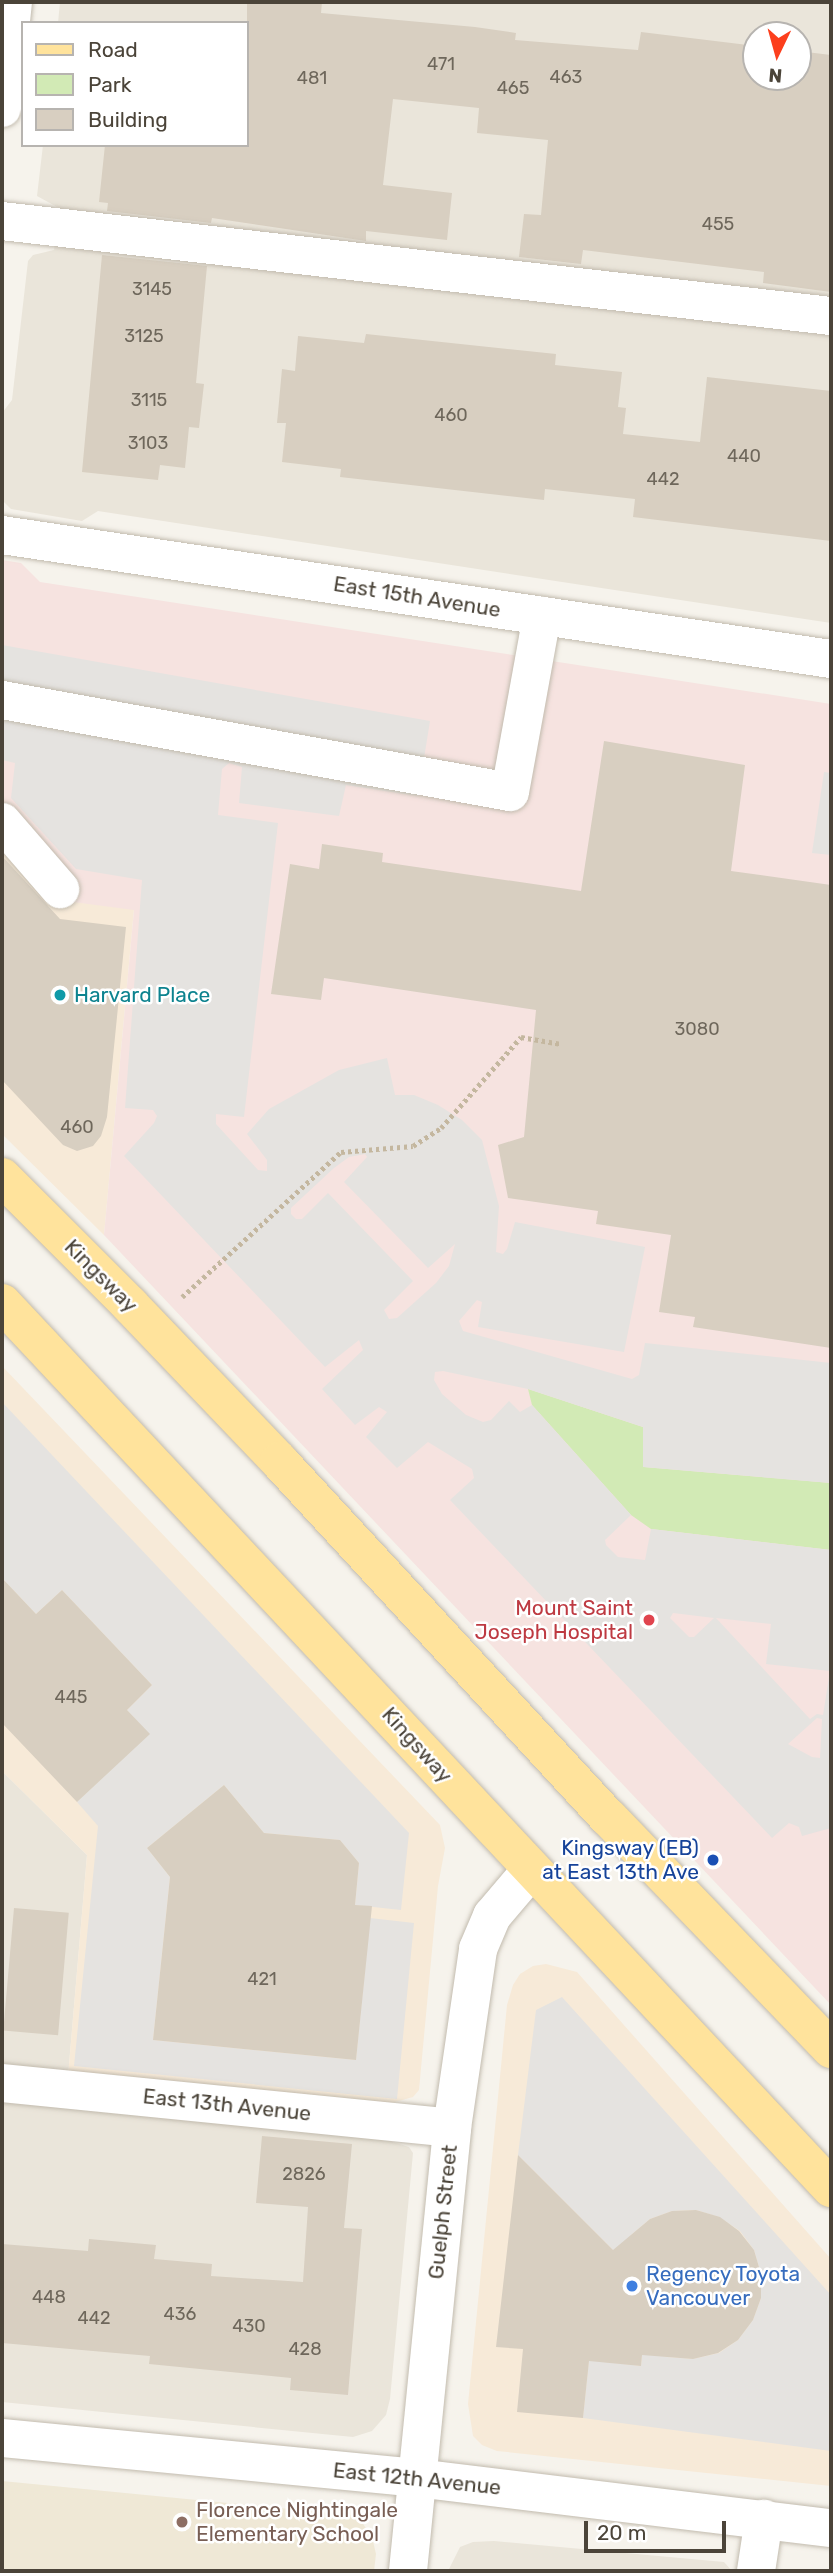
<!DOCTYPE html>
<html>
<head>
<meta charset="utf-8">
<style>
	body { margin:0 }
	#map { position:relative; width:833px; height:2573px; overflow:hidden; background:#f6f3ec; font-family:Rubik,sans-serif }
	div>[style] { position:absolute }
	.residential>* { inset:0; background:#eae5da }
	.commercial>* { inset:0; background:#f7ead8 }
	.education>* { inset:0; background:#efe8d6 }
	.medical>* { inset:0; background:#f6e3e0 }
	.green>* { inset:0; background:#d2eab5 }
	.parking>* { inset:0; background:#e5e3e0 }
	.building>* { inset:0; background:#d8cfc1; transform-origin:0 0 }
	.path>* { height:4.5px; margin-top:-2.25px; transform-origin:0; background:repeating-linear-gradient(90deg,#c4b79f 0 3.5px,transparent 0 7px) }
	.roads { filter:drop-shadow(0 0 2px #c2bbae) drop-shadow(0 0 2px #c2bbae) }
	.minor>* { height:38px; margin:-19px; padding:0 19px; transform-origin:19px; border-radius:19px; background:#fff }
	.major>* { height:38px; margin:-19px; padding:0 19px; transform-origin:19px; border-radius:19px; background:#ffe39c }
	.dots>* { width:19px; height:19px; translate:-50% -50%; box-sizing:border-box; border:4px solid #fff; border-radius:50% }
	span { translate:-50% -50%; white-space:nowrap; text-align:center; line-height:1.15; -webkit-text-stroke:5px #fff; paint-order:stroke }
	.number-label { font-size:18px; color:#6e675b }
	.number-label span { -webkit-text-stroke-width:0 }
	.street-label { font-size:21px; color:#4b4439 }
	.culture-label { font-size:21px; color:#0d838f }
	.left { translate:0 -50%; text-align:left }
	.health-label { font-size:21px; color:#be3a42 }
	.right { translate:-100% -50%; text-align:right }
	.transit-label { font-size:21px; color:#164399 }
	.shop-label { font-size:21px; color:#366cbe }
	.education-label { font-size:21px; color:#785e54 }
	.frame { position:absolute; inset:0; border:4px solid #4b4439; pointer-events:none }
	.legend { position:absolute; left:21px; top:21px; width:228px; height:126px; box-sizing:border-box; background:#fff; border:2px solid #b7b4b0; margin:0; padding:9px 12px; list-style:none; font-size:21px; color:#4b4439 }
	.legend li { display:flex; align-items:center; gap:14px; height:35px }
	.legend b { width:35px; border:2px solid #b7b4b0 }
	.north { position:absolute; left:742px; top:21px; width:70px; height:70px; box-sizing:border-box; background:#fff; border:2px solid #b7b4b0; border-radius:50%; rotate:185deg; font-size:19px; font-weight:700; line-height:28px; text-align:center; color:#4b4439 }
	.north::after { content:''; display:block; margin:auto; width:24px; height:32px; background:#fc3f1d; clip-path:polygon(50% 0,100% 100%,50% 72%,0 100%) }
	.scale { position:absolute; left:584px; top:2521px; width:142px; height:32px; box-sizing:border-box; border:4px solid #4b4439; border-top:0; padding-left:9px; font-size:21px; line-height:24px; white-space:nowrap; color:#4b4439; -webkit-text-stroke:5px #fff; paint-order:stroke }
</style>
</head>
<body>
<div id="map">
	<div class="residential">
		<div style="clip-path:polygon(evenodd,60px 2px,831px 2px,831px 623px,98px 511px,82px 521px,11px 509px,2px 500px,2px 413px,12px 400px,28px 261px,33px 255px,54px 250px,59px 208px,37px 196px,43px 145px,247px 145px,247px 23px,58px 23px,60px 2px,756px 35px,798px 35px,798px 77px,756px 77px,756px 35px)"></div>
		<div style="clip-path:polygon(2px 1771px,87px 1855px,67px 2088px,383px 2139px,409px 2147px,413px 2153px,390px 2399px,386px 2415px,372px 2431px,353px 2437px,2px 2402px)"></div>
		<div style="clip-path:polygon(494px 2541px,724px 2562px,732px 2571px,448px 2571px,460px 2547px,473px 2542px)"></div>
	</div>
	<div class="commercial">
		<div style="clip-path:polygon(2px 822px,73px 901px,134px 909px,104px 1235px,2px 1134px)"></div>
		<div style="clip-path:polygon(2px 1366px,440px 1825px,445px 1848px,438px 1886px,419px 2090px,413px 2097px,388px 2104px,67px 2088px,87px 1855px,2px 1771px)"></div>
		<div style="clip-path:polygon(546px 1964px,577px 1972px,831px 2259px,831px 2486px,497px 2451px,482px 2445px,473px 2436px,468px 2404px,507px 2005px,513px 1985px,520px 1974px,533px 1966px)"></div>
	</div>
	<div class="education">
		<div style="clip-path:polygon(2px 2481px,350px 2515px,359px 2518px,372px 2537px,376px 2554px,374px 2571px,2px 2571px)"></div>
	</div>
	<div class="medical">
		<div style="clip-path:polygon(2px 560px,21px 563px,40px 582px,831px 704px,831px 2005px,104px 1235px,134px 910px,73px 902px,2px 822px)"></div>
	</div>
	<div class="green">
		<div style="clip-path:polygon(528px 1389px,643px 1427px,644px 1467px,831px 1483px,831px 1550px,651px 1529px,631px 1515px,532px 1405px)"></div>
	</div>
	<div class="parking">
		<div style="clip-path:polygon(evenodd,2px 645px,430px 721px,418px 796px,346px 785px,339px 816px,239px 803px,242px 767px,229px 763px,222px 769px,218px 815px,278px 823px,244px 1117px,216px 1114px,216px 1124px,258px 1170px,267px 1171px,267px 1160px,247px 1134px,269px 1109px,339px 1070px,387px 1058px,395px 1095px,414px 1095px,438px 1105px,462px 1120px,482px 1140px,499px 1206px,496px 1252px,503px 1254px,507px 1249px,515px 1222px,645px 1247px,624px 1352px,478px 1327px,482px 1302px,477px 1300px,459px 1321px,463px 1331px,632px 1379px,639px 1375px,645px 1343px,831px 1363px,831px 1483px,643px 1467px,643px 1427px,528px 1389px,443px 1371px,435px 1372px,434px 1380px,442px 1394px,466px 1415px,483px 1422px,491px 1420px,509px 1401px,520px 1412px,532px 1405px,631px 1515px,605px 1540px,606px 1545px,618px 1557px,645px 1560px,651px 1529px,831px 1550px,831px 1828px,802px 1836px,799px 1827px,789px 1823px,772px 1838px,450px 1500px,474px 1478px,472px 1469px,428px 1442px,397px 1468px,366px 1437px,387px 1412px,379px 1407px,355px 1425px,322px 1389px,363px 1350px,359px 1340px,325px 1367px,124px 1156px,154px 1123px,157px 1116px,153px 1110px,125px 1108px,142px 880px,76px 869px,11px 798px,15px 763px,2px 760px,2px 645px,365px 1154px,367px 1157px,344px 1182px,428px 1268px,455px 1244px,449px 1266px,436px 1283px,397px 1318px,389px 1319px,384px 1310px,413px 1281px,328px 1193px,302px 1219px,296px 1219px,291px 1214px,291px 1208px,334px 1168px,349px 1157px,365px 1154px,2px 645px,673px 1613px,714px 1618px,694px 1637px,689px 1637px,670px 1618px,673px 1613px,2px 645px,716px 1618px,771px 1624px,766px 1664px,830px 1671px,823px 1715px,817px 1714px,810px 1719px,716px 1618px,2px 645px,817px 1718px,822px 1719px,820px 1758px,812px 1757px,788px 1744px,817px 1718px)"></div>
		<div style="clip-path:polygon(824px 772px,831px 773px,831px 855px,812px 853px)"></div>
		<div style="clip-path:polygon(2px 1402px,409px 1833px,401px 1910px,355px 1905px,359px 1863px,340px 1840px,264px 1833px,224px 1785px,147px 1848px,170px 1877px,153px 2040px,356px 2060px,370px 1918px,414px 1923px,397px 2099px,74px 2066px,98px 1826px,77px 1802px,149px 1734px,127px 1710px,152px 1685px,62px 1590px,36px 1614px,2px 1578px)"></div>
		<div style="clip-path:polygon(562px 1997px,831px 2295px,831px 2451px,583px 2418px,589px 2360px,641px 2366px,643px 2346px,667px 2357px,693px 2359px,719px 2353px,738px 2340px,753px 2320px,761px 2298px,761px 2274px,754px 2250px,740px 2231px,719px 2217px,696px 2210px,672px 2211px,650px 2219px,631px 2235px,618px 2255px,518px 2155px,536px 2010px)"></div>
	</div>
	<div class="building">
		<div style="clip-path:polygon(247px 2px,322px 2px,321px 13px,475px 27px,516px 33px,515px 40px,638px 50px,641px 32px,756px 46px,756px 77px,798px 77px,798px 51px,831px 55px,831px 292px,763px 283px,764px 272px,583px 250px,581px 264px,519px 257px,524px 214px,541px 215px,548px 140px,477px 133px,479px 108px,393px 99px,383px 185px,452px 193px,447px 240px,366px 231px,366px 241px,212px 218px,211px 223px,107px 211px,108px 203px,99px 202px,105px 145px,247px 145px)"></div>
		<div style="clip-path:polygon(102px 255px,207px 266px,196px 383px,204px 384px,199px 428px,189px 427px,185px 468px,160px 465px,158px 480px,82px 472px)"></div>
		<div style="clip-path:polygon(366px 334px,556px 354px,555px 365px,622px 372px,618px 407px,626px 408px,623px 434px,700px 442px,707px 377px,831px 391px,831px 541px,633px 517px,635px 499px,545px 489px,544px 500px,340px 477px,341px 469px,282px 462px,286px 423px,277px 423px,282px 369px,295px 371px,298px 336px,364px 343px)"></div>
		<div style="clip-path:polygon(604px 741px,745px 765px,731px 871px,831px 885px,831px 1348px,693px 1327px,695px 1317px,659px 1312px,671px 1235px,596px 1224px,598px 1211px,508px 1198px,498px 1145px,524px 1137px,536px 1010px,324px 978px,321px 1000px,271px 994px,290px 864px,319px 869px,322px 844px,383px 853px,382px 862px,581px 891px)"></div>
		<div style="clip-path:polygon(2px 856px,60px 919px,126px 927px,107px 1117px,101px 1136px,93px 1146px,77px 1151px,63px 1145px,2px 1080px)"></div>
		<div style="clip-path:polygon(2px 1578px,36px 1614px,62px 1590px,152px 1685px,127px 1710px,150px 1734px,77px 1802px,2px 1723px)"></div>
		<div style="clip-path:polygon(224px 1785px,264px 1833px,340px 1840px,359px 1863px,355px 1905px,372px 1906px,356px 2060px,153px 2040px,170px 1877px,147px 1848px)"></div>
		<div style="left:14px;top:1908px;width:55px;height:123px;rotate:5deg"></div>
		<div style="clip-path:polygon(262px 2136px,352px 2144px,344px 2228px,362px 2229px,348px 2395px,290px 2390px,291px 2378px,149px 2364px,150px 2356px,2px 2343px,2px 2244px,88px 2251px,89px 2239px,156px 2245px,154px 2259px,212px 2264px,211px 2276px,303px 2282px,308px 2207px,256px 2203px)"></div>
		<div style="clip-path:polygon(518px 2155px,613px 2250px,650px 2219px,672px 2211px,696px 2210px,720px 2217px,739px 2231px,754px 2250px,761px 2274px,761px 2298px,753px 2320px,738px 2340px,718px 2353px,693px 2359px,642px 2355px,641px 2366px,589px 2361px,583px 2418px,517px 2412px,523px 2349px,496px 2347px)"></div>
	</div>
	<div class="path">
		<div style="left:182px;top:1297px;width:215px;rotate:-42.4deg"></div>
		<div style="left:341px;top:1152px;width:72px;rotate:-4.8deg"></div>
		<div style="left:413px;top:1146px;width:33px;rotate:-33deg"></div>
		<div style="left:441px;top:1128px;width:121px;rotate:-48.7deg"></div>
		<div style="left:521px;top:1037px;width:41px;rotate:9.9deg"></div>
	</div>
	<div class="roads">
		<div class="minor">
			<div style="left:2px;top:108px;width:107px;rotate:-84.1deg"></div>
			<div style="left:2px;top:221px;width:834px;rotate:6.54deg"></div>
			<div style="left:2px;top:535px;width:838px;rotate:8.51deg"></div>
			<div style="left:2px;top:700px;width:516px;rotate:10.27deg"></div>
			<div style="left:510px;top:792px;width:179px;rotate:-79.7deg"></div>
			<div style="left:2px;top:822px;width:89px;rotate:49.1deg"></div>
			<div style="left:2px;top:2083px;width:452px;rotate:5.7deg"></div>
			<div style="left:2px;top:2438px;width:416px;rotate:5.5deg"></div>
			<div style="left:416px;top:2478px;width:418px;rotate:6.9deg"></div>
			<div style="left:408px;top:2571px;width:445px;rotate:-84.3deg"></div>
			<div style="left:452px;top:2128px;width:181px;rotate:-81.7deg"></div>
			<div style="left:478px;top:1949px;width:36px;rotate:-67deg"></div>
			<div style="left:492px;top:1916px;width:60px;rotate:-49.7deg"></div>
			<div style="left:756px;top:2571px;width:53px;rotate:-81.3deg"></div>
		</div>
		<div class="major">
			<div style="left:2px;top:1177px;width:181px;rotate:45deg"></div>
			<div style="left:130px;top:1305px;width:216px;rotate:46.3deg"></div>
			<div style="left:279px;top:1461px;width:485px;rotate:47.3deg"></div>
			<div style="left:608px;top:1817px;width:322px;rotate:46.1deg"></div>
			<div style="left:2px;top:1303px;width:1213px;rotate:46.87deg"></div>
		</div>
	</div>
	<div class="dots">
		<div style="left:60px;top:995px;background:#0f9aa8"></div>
		<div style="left:649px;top:1620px;background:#e0444e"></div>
		<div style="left:713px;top:1860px;background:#1a4fb4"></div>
		<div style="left:632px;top:2286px;background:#3f7fe0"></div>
		<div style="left:182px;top:2522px;background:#8d6e63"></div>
	</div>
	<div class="number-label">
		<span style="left:441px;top:64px">471</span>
		<span style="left:566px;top:77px">463</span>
		<span style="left:312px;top:78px">481</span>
		<span style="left:513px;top:88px">465</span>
		<span style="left:718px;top:224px">455</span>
		<span style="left:152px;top:289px">3145</span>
		<span style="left:144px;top:336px">3125</span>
		<span style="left:149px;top:400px">3115</span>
		<span style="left:451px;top:415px">460</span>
		<span style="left:148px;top:443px">3103</span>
		<span style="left:744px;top:456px">440</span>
		<span style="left:663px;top:479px">442</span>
		<span style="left:697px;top:1029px">3080</span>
		<span style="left:77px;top:1127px">460</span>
		<span style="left:71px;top:1697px">445</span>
		<span style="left:262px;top:1979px">421</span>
		<span style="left:304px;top:2174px">2826</span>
		<span style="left:49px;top:2297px">448</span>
		<span style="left:180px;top:2314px">436</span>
		<span style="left:94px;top:2318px">442</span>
		<span style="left:249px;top:2326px">430</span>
		<span style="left:305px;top:2349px">428</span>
	</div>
	<div class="street-label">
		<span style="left:417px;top:597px;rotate:9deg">East 15th Avenue</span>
		<span style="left:101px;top:1276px;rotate:45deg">Kingsway</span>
		<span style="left:417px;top:1745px;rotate:48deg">Kingsway</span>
		<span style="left:227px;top:2105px;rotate:6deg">East 13th Avenue</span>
		<span style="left:443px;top:2212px;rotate:-84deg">Guelph Street</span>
		<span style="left:417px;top:2479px;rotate:6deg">East 12th Avenue</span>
	</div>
	<div class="culture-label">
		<span class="left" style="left:74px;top:995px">Harvard Place</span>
	</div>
	<div class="health-label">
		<span class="right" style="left:633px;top:1620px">Mount Saint<br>Joseph Hospital</span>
	</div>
	<div class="transit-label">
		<span class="right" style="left:699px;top:1860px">Kingsway (EB)<br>at East 13th Ave</span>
	</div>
	<div class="shop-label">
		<span class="left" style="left:646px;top:2286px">Regency Toyota<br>Vancouver</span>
	</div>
	<div class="education-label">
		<span class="left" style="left:196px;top:2522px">Florence Nightingale<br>Elementary School</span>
	</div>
	<div class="frame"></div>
	<ul class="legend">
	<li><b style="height:9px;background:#ffe39c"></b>Road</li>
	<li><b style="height:19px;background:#d2eab5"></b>Park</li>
	<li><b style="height:19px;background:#d8cfc1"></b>Building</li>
	</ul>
	<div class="north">N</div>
	<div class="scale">20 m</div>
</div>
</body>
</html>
